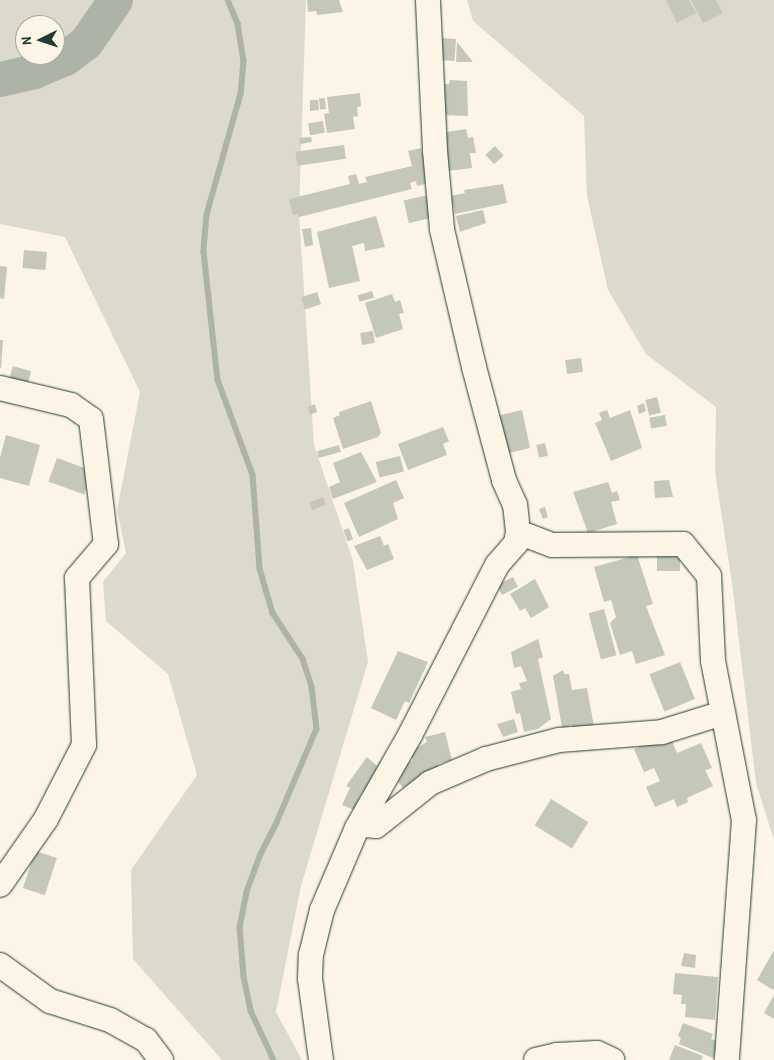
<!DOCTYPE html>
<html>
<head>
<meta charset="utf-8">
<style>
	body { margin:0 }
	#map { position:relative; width:774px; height:1060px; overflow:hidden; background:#fcf5e5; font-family:"Patrick Hand",sans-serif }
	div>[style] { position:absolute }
	.green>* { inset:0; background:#dcdacc }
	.stream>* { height:5.5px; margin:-2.75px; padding:0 2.75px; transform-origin:2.75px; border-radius:2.75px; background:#aeb3a7 }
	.river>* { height:35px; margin:-17.5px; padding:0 17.5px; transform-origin:17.5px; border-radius:17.5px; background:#aeb3a7 }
	.building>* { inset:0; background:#c5c7b9; transform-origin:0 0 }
	.roads { filter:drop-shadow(0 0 1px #1f3d34) drop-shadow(0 0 1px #1f3d34) }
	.minor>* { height:24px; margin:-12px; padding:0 12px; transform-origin:12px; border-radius:12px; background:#fcf5e5 }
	span { translate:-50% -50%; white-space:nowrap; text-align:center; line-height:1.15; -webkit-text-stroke:5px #fcf5e5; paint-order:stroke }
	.north { position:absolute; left:15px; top:15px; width:50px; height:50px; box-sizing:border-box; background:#fcf5e5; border:1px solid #a4ab9e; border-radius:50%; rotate:266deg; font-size:14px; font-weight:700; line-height:20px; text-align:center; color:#1f3d34 }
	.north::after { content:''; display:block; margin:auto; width:18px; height:22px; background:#1f3d34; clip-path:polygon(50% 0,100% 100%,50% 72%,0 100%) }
</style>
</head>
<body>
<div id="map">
	<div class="green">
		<div style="clip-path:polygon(evenodd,0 0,306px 0,299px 213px,314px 445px,353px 561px,368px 662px,301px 886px,276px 1012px,302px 1060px,222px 1060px,133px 959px,131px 870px,197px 775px,168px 674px,106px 621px,103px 582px,126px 553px,117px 510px,140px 392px,65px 237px,0 224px,0 0,25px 25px,55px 25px,55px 55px,25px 55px,25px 25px)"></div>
		<div style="clip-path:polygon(467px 0,774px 0,774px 840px,756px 783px,732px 583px,715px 472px,716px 407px,646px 354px,608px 290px,587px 196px,584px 116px,473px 21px)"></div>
	</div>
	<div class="stream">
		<div style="left:228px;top:0;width:26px;rotate:67deg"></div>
		<div style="left:238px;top:24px;width:37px;rotate:81deg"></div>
		<div style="left:244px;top:61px;width:33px;rotate:95deg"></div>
		<div style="left:241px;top:94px;width:126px;rotate:105.7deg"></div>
		<div style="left:207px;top:215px;width:37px;rotate:95deg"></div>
		<div style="left:204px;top:252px;width:129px;rotate:83.8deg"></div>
		<div style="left:218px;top:380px;width:101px;rotate:69.8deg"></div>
		<div style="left:253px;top:475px;width:94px;rotate:85.7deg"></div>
		<div style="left:260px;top:569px;width:46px;rotate:73.5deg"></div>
		<div style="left:273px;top:613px;width:55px;rotate:56.9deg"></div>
		<div style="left:303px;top:659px;width:29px;rotate:72deg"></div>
		<div style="left:312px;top:687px;width:42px;rotate:83.2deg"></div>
		<div style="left:317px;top:729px;width:102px;rotate:113.1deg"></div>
		<div style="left:277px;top:823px;width:35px;rotate:117deg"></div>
		<div style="left:261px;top:854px;width:40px;rotate:110.2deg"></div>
		<div style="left:247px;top:892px;width:36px;rotate:101deg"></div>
		<div style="left:240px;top:927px;width:50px;rotate:85.4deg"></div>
		<div style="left:244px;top:977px;width:35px;rotate:78deg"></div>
		<div style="left:251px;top:1011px;width:54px;rotate:64.9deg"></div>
	</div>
	<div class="river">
		<div style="left:0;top:79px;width:35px;rotate:-13deg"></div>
		<div style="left:34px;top:71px;width:34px;rotate:-23deg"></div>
		<div style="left:65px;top:58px;width:26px;rotate:-37deg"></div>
		<div style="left:86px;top:42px;width:51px;rotate:-55.4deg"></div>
	</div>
	<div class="building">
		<div style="clip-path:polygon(307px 0,339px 0,343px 12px,317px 15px,316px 11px,308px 12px)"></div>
		<div style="clip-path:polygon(666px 0,689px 0,696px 13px,677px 23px)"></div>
		<div style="clip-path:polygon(691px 0,716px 0,723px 13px,703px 23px)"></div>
		<div style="left:441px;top:38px;width:15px;height:22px;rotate:4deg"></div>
		<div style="clip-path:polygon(457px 42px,473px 62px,456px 62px)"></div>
		<div style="clip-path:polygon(450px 80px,467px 81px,468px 116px,440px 115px,442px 84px,449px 84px)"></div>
		<div style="clip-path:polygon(360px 93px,361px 106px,357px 107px,358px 116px,353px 117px,355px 129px,327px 133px,324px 114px,329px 113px,327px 97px)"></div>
		<div style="left:325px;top:98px;width:11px;height:6px;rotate:85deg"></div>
		<div style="clip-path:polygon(310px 100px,318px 100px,319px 110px,310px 111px)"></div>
		<div style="left:323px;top:121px;width:12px;height:15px;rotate:81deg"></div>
		<div style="clip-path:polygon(466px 129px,468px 138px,473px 137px,476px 153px,470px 153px,472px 168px,447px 171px,441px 133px)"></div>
		<div style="clip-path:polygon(311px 137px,312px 142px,300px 144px,299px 138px)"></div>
		<div style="left:344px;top:145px;width:14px;height:49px;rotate:82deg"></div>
		<div style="left:495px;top:146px;width:13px;height:13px;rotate:48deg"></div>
		<div style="clip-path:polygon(421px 148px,430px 183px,417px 186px,416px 181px,410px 183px,412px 189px,299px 217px,298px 214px,293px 215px,289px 199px,350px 184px,348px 176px,356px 174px,359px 184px,367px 182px,365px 177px,412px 166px,408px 151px)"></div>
		<div style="clip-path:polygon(503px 184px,507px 203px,455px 214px,451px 196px,465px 193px,464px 190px)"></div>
		<div style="left:428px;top:195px;width:23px;height:25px;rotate:77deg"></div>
		<div style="clip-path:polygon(483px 210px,486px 223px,460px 232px,456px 216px)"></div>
		<div style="clip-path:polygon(376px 216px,385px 247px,365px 251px,364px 243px,352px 246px,360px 281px,329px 288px,317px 232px)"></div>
		<div style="clip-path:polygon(311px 228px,313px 245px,305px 247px,302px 229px)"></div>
		<div style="left:24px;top:250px;width:23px;height:18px;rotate:5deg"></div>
		<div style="clip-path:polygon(0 266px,7px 267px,4px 299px,0 298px)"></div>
		<div style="left:372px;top:291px;width:7px;height:15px;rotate:74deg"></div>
		<div style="left:317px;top:292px;width:13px;height:17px;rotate:72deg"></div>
		<div style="clip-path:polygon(392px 294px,395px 302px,400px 300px,404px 313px,399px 314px,403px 329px,376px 338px,365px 303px)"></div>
		<div style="left:373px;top:331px;width:12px;height:13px;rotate:81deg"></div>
		<div style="clip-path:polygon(0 340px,3px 340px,1px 368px,0 368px)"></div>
		<div style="left:581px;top:358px;width:14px;height:16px;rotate:82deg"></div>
		<div style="left:13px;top:366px;width:19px;height:13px;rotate:16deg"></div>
		<div style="left:657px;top:397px;width:16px;height:12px;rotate:76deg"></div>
		<div style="clip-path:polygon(371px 401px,381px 433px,378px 437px,343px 449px,333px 418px,340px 415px,339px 412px)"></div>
		<div style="clip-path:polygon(644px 403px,646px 411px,639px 414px,637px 406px)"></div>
		<div style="clip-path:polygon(315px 404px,317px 412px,310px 415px,308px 407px)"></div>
		<div style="clip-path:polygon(522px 410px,530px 448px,500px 455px,496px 416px)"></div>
		<div style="clip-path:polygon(607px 410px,610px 418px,630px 410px,642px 448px,611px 461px,595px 423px,602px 420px,599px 413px)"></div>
		<div style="left:665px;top:415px;width:11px;height:16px;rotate:80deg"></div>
		<div style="clip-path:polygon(443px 427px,449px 441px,443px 444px,447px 455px,408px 470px,398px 444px)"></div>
		<div style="clip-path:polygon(6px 435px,40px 445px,29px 486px,0 478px,0 458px)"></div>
		<div style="left:545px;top:443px;width:13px;height:9px;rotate:77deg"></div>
		<div style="left:339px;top:445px;width:7px;height:23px;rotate:74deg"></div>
		<div style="clip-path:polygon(361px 452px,377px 482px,333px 499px,329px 487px,340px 482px,333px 463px)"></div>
		<div style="left:400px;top:456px;width:16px;height:25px;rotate:76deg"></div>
		<div style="left:57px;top:458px;width:38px;height:25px;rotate:20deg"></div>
		<div style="clip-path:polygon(396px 480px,404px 498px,393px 503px,398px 519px,359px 537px,344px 503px)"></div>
		<div style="clip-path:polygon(669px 480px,673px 497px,655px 498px,654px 481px)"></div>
		<div style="clip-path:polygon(608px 482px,612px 493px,617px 491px,620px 500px,611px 502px,617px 524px,588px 533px,573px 492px)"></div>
		<div style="left:323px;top:497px;width:8px;height:15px;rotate:67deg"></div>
		<div style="clip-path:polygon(545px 507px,548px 517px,543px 519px,539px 509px)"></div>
		<div style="left:349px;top:528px;width:12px;height:6px;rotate:70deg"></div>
		<div style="clip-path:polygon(380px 536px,384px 546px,388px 544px,394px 559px,367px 570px,354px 546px)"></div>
		<div style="clip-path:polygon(637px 555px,653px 604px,646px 606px,665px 655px,636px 664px,632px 651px,620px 655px,610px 623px,616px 617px,611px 600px,604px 602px,594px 567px)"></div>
		<div style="left:680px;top:555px;width:16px;height:23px;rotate:90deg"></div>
		<div style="left:513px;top:577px;width:11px;height:18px;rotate:63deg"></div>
		<div style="clip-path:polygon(535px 579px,549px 607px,531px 618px,525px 608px,520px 611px,510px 594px)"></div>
		<div style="left:604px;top:609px;width:48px;height:16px;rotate:75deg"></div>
		<div style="clip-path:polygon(538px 639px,543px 657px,538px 659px,551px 719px,538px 729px,524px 732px,520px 713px,516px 714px,511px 692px,521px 689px,519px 683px,527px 681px,521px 666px,514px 668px,511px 652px)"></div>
		<div style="clip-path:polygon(398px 651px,428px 662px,409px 703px,405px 701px,396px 720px,371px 708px)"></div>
		<div style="left:680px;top:662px;width:40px;height:33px;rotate:68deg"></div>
		<div style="clip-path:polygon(563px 670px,564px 674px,569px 674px,572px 690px,587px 688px,595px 732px,573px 731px,572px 725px,562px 727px,553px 676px)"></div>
		<div style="clip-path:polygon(514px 719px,518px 732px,503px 737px,497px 724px)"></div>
		<div style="clip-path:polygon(445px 732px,452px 760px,438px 764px,439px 773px,425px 773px,403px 788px,396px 779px,401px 777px,397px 770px,413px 760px,409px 752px,427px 742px,425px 737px)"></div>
		<div style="clip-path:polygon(669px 734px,677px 753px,701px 743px,712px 768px,705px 770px,713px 786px,687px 798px,688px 802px,677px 807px,674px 799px,655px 807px,646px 787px,660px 781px,654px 768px,644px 772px,634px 749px)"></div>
		<div style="clip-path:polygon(367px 757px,377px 766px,380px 761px,384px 765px,367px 796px,362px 792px,354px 810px,342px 805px,350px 788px,346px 786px)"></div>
		<div style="left:551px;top:799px;width:44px;height:31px;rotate:32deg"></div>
		<div style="left:35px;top:851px;width:23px;height:39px;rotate:18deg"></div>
		<div style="clip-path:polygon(774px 950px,774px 988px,773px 990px,757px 980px)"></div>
		<div style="clip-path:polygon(684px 953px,696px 955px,695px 968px,681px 966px)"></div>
		<div style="clip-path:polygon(675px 973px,718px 977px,715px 1020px,685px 1017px,686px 1004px,681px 1004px,682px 995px,673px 994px)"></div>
		<div style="clip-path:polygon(774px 995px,774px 1019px,764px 1013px)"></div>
		<div style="clip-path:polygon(683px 1023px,713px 1034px,711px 1039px,720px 1042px,713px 1058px,679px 1044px,681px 1038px,678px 1036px)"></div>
		<div style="clip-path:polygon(675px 1045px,703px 1056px,701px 1060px,669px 1060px)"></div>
	</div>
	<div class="roads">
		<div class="minor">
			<div style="left:0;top:388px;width:73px;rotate:13.5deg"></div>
			<div style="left:71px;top:405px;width:24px;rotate:35deg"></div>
			<div style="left:91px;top:419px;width:126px;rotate:83.2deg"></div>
			<div style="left:106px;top:544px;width:45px;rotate:130.5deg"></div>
			<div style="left:77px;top:578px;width:167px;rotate:87.6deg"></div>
			<div style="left:84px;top:745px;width:83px;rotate:117.2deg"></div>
			<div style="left:46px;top:819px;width:80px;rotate:124.9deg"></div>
			<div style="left:518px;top:532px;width:36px;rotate:21deg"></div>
			<div style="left:552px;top:545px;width:131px;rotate:-0.4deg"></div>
			<div style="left:683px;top:544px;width:41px;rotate:50.9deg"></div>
			<div style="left:709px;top:576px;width:85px;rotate:87.3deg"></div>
			<div style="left:713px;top:661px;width:162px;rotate:79deg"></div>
			<div style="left:744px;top:820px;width:241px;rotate:94.1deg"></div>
			<div style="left:359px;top:825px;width:17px;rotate:3deg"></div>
			<div style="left:376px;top:826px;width:69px;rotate:-38.5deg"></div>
			<div style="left:430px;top:783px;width:61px;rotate:-23.2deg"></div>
			<div style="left:486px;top:759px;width:75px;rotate:-14.6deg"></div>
			<div style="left:559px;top:740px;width:103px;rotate:-4.4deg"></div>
			<div style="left:662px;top:732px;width:64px;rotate:-17.3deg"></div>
			<div style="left:0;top:965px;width:62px;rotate:35.8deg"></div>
			<div style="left:50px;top:1001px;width:63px;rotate:17.6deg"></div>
			<div style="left:110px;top:1020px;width:41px;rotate:29.1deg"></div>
			<div style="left:146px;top:1040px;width:25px;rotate:53deg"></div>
			<div style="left:321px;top:1060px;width:82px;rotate:-97.7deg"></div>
			<div style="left:310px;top:979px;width:24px;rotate:-88deg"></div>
			<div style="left:311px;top:955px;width:46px;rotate:-76.3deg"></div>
			<div style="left:322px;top:910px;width:89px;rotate:-66.9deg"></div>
			<div style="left:357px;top:828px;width:107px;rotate:-60.3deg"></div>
			<div style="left:410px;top:735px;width:191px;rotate:-62.9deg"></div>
			<div style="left:497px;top:565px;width:29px;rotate:-49deg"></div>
			<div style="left:516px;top:543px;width:11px;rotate:-80deg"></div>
			<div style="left:518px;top:532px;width:27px;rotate:-96deg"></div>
			<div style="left:515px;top:505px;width:27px;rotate:-114deg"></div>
			<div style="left:504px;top:480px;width:117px;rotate:-104.9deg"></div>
			<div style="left:474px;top:367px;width:142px;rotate:-103.1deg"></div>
			<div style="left:442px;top:229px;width:79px;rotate:-95.1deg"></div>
			<div style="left:435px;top:150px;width:150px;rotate:-92.7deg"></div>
			<div style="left:536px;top:1060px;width:22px;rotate:-13deg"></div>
			<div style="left:557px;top:1055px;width:40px;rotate:-2.9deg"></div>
			<div style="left:597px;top:1053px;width:17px;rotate:25deg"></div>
		</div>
	</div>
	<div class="north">N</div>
</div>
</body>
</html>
